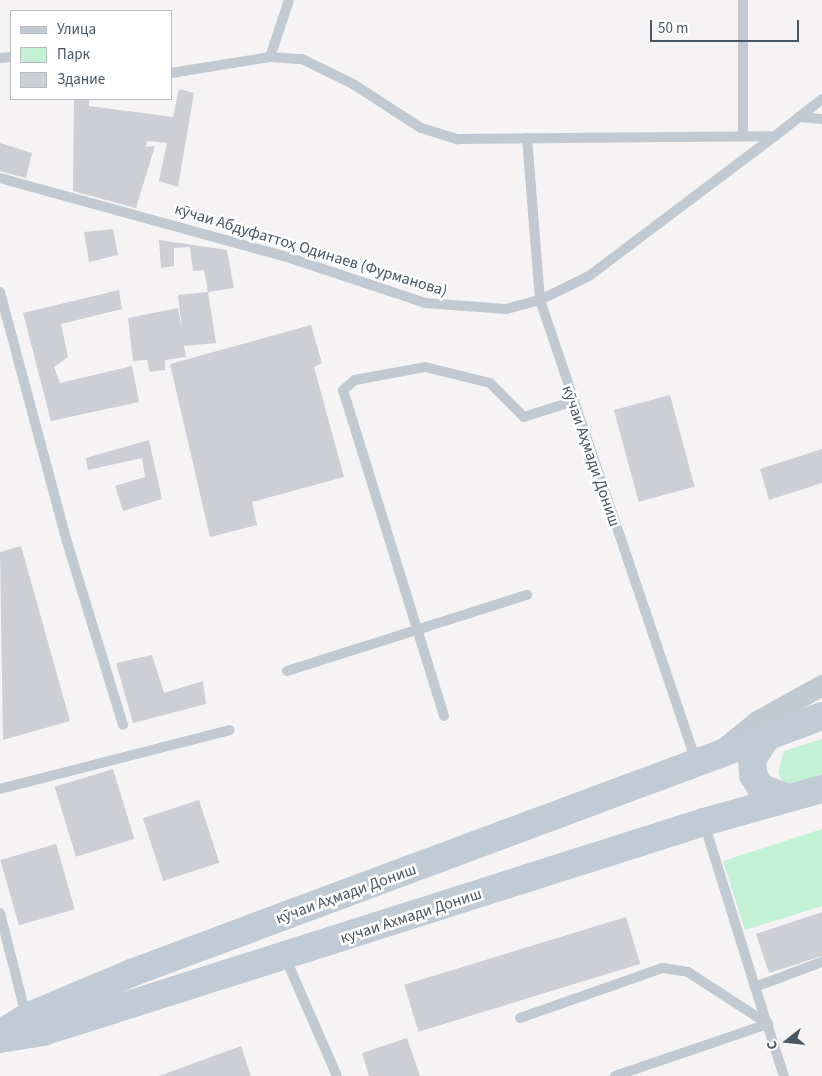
<!DOCTYPE html>
<html>
<head>
<meta charset="utf-8">
<style>
	body { margin:0 }
	#map { position:relative; width:822px; height:1076px; overflow:hidden; background:#f5f3f3; font-family:"Source Sans 3",sans-serif }
	div>[style] { position:absolute }
	.green>* { inset:0; background:#c3f1d5 }
	.building>* { inset:0; background:#cdcfd5; transform-origin:0 0 }
	.lane>* { height:10px; margin:-5px; padding:0 5px; transform-origin:5px; border-radius:5px; background:#c1cad2 }
	.street>* { height:21px; margin:-10.5px; padding:0 10.5px; transform-origin:10.5px; border-radius:10.5px; background:#c1cad2 }
	.secondary>* { height:28px; margin:-14px; padding:0 14px; transform-origin:14px; border-radius:14px; background:#c1cbd6 }
	span { translate:-50% -50%; white-space:nowrap; text-align:center; line-height:1.15; -webkit-text-stroke:5px #fff; paint-order:stroke }
	.street-label { font-size:16px; color:#4a5661 }
	.legend { position:absolute; left:10px; top:10px; width:162px; height:90px; box-sizing:border-box; background:#fff; border:1px solid #b7bbc0; margin:0; padding:6px 9px; list-style:none; font-size:15px; color:#4a5661 }
	.legend li { display:flex; align-items:center; gap:10px; height:25px }
	.legend b { width:25px; border:1px solid #b7bbc0 }
	.north { position:absolute; left:762px; top:1016px; width:50px; height:50px; -webkit-text-stroke:4px #fff; paint-order:stroke; rotate:254deg; font-size:14px; font-weight:700; line-height:20px; text-align:center; color:#4a5661 }
	.north::after { content:''; display:block; margin:auto; width:18px; height:22px; background:#4a5661; clip-path:polygon(50% 0,100% 100%,50% 72%,0 100%) }
	.scale { position:absolute; left:650px; top:20px; width:149px; height:22px; box-sizing:border-box; border:2px solid #4a5661; border-top:0; padding-left:6px; font-size:15px; line-height:18px; white-space:nowrap; color:#4a5661; -webkit-text-stroke:4px #fff; paint-order:stroke }
</style>
</head>
<body>
<div id="map">
	<div class="green">
		<div style="clip-path:polygon(822px 739px,822px 783px,800px 790px,784px 784px,778px 773px,784px 751px)"></div>
		<div style="clip-path:polygon(822px 829px,822px 906px,745px 930px,723px 861px)"></div>
	</div>
	<div class="building">
		<div style="clip-path:polygon(179px 89px,194px 93px,178px 187px,159px 181px,167px 143px,147px 141px,146px 147px,155px 146px,136px 208px,73px 191px,74px 99px,89px 99px,89px 106px,173px 117px)"></div>
		<div style="clip-path:polygon(0 143px,32px 153px,26px 178px,0 171px)"></div>
		<div style="clip-path:polygon(113px 229px,118px 255px,89px 262px,84px 232px)"></div>
		<div style="clip-path:polygon(159px 240px,227px 250px,234px 288px,208px 292px,204px 270px,193px 271px,190px 247px,174px 248px,174px 266px,161px 268px)"></div>
		<div style="clip-path:polygon(119px 290px,122px 309px,61px 324px,68px 357px,54px 367px,60px 383px,132px 366px,139px 402px,51px 421px,23px 313px)"></div>
		<div style="clip-path:polygon(208px 292px,216px 343px,184px 346px,186px 357px,165px 360px,165px 370px,150px 372px,147px 360px,133px 361px,128px 318px,178px 308px,182px 330px,178px 295px)"></div>
		<div style="clip-path:polygon(311px 325px,322px 363px,314px 367px,344px 477px,252px 502px,257px 525px,210px 537px,170px 364px)"></div>
		<div style="left:670px;top:395px;width:95px;height:58px;rotate:75deg"></div>
		<div style="clip-path:polygon(149px 440px,162px 499px,123px 511px,115px 486px,145px 477px,142px 458px,88px 470px,86px 458px)"></div>
		<div style="clip-path:polygon(822px 449px,822px 483px,769px 500px,760px 469px)"></div>
		<div style="clip-path:polygon(21px 546px,70px 721px,3px 740px,0 552px)"></div>
		<div style="clip-path:polygon(152px 655px,164px 693px,203px 681px,206px 704px,133px 723px,116px 663px)"></div>
		<div style="left:113px;top:769px;width:73px;height:61px;rotate:73deg"></div>
		<div style="left:199px;top:800px;width:66px;height:59px;rotate:72deg"></div>
		<div style="left:56px;top:844px;width:68px;height:58px;rotate:74deg"></div>
		<div style="clip-path:polygon(822px 912px,822px 956px,769px 973px,756px 934px)"></div>
		<div style="left:626px;top:917px;width:49px;height:232px;rotate:73deg"></div>
		<div style="clip-path:polygon(407px 1038px,420px 1076px,369px 1076px,362px 1053px)"></div>
		<div style="clip-path:polygon(241px 1046px,251px 1076px,159px 1076px)"></div>
	</div>
	<div class="lane">
		<div style="left:743px;top:0;width:136px;rotate:90deg"></div>
		<div style="left:270px;top:57px;width:60px;rotate:-71.6deg"></div>
		<div style="left:0;top:58px;width:11px;rotate:-5deg"></div>
		<div style="left:171px;top:73px;width:100px;rotate:-9.2deg"></div>
		<div style="left:270px;top:57px;width:32px;rotate:4deg"></div>
		<div style="left:302px;top:59px;width:57px;rotate:26.1deg"></div>
		<div style="left:353px;top:84px;width:81px;rotate:32.9deg"></div>
		<div style="left:421px;top:128px;width:39px;rotate:17deg"></div>
		<div style="left:458px;top:139px;width:317px;rotate:-0.5deg"></div>
		<div style="left:775px;top:136px;width:60px;rotate:-38.2deg"></div>
		<div style="left:799px;top:117px;width:23px;rotate:5deg"></div>
		<div style="left:527px;top:138px;width:163px;rotate:85.4deg"></div>
		<div style="left:540px;top:300px;width:487px;rotate:71.3deg"></div>
		<div style="left:0;top:178px;width:301px;rotate:15.4deg"></div>
		<div style="left:290px;top:258px;width:142px;rotate:18.4deg"></div>
		<div style="left:425px;top:303px;width:81px;rotate:4.2deg"></div>
		<div style="left:506px;top:309px;width:35px;rotate:-15deg"></div>
		<div style="left:540px;top:300px;width:55px;rotate:-26.1deg"></div>
		<div style="left:589px;top:276px;width:233px;rotate:-37deg"></div>
		<div style="left:0;top:292px;width:262px;rotate:75deg"></div>
		<div style="left:68px;top:545px;width:188px;rotate:73deg"></div>
		<div style="left:287px;top:671px;width:252px;rotate:-17.6deg"></div>
		<div style="left:444px;top:716px;width:341px;rotate:-107.2deg"></div>
		<div style="left:343px;top:390px;width:16px;rotate:-40deg"></div>
		<div style="left:355px;top:380px;width:71px;rotate:-10.5deg"></div>
		<div style="left:425px;top:367px;width:67px;rotate:13.8deg"></div>
		<div style="left:490px;top:383px;width:48px;rotate:45deg"></div>
		<div style="left:524px;top:417px;width:49px;rotate:-17.7deg"></div>
		<div style="left:0;top:789px;width:237px;rotate:-14.4deg"></div>
		<div style="left:704px;top:823px;width:172px;rotate:72.7deg"></div>
		<div style="left:755px;top:987px;width:72px;rotate:-20.5deg"></div>
		<div style="left:0;top:913px;width:106px;rotate:75.8deg"></div>
		<div style="left:285px;top:957px;width:130px;rotate:66.4deg"></div>
		<div style="left:755px;top:987px;width:94px;rotate:72deg"></div>
		<div style="left:520px;top:1018px;width:151px;rotate:-19.3deg"></div>
		<div style="left:663px;top:968px;width:25px;rotate:9deg"></div>
		<div style="left:688px;top:972px;width:95px;rotate:33deg"></div>
		<div style="left:615px;top:1076px;width:162px;rotate:-18.8deg"></div>
	</div>
	<div class="street">
		<div style="left:724px;top:748px;width:43px;rotate:-39.3deg"></div>
		<div style="left:757px;top:721px;width:74px;rotate:-29deg"></div>
	</div>
	<div class="secondary">
		<div style="left:767px;top:736px;width:28px;rotate:122deg"></div>
		<div style="left:752px;top:760px;width:15px;rotate:86deg"></div>
		<div style="left:753px;top:775px;width:15px;rotate:58deg"></div>
		<div style="left:761px;top:788px;width:29px;rotate:20deg"></div>
		<div style="left:0;top:1034px;width:32px;rotate:-32deg"></div>
		<div style="left:27px;top:1017px;width:113px;rotate:-22.9deg"></div>
		<div style="left:131px;top:973px;width:737px;rotate:-20.4deg"></div>
		<div style="left:0;top:1039px;width:44px;rotate:-9.2deg"></div>
		<div style="left:43px;top:1032px;width:694px;rotate:-17.63deg"></div>
		<div style="left:704px;top:822px;width:123px;rotate:-15.6deg"></div>
	</div>
	<div class="street-label">
		<span style="left:311px;top:250px;rotate:17deg">кӯчаи Абдуфаттоҳ Одинаев (Фурманова)</span>
		<span style="left:591px;top:456px;rotate:71deg">кӯчаи Аҳмади Дониш</span>
		<span style="left:346px;top:894px;rotate:-20deg">кӯчаи Аҳмади Дониш</span>
		<span style="left:411px;top:916px;rotate:-18deg">кучаи Ахмади Дониш</span>
	</div>
	<ul class="legend">
	<li><b style="height:6px;background:#c1cbd6"></b>Улица</li>
	<li><b style="height:14px;background:#c3f1d5"></b>Парк</li>
	<li><b style="height:14px;background:#cdcfd5"></b>Здание</li>
	</ul>
	<div class="north">С</div>
	<div class="scale">50 m</div>
</div>
</body>
</html>
